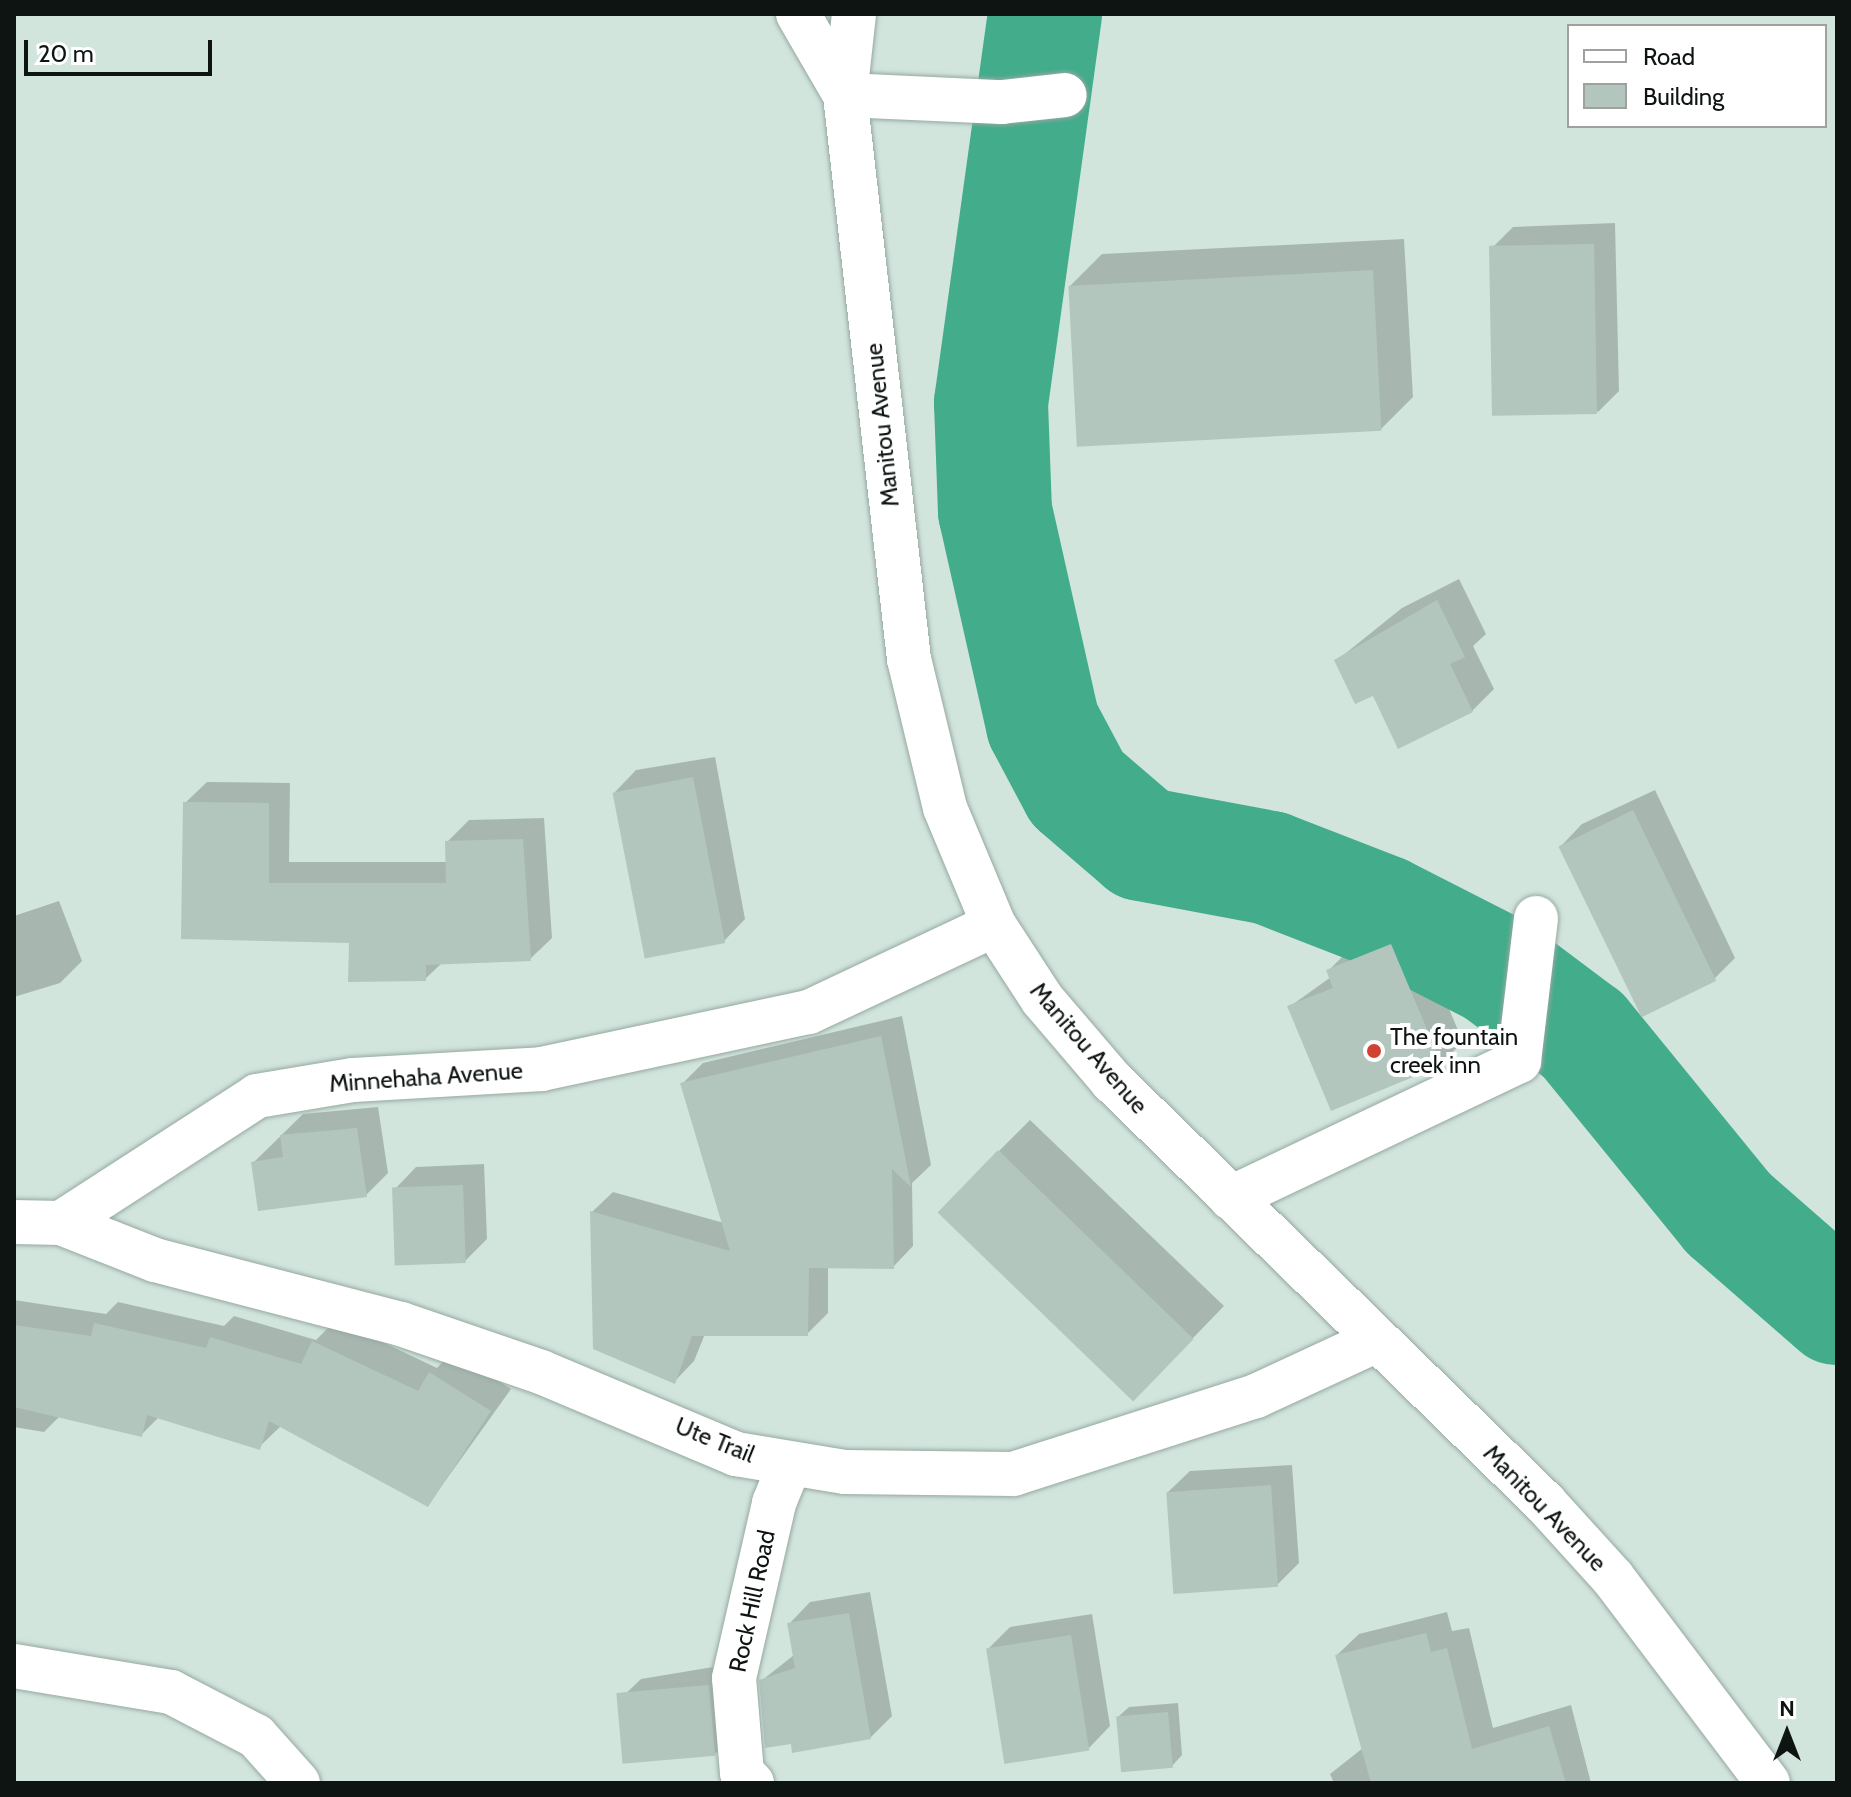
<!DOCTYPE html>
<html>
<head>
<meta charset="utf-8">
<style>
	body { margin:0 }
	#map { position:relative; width:1851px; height:1797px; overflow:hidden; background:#d1e5dd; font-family:Cabin,sans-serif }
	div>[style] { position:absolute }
	.shadow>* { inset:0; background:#0003 }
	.river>* { height:114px; margin:-57px; padding:0 57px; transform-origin:57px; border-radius:57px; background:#42ac8b }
	.building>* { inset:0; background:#b3c6be; transform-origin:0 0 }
	.roads { filter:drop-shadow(0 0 2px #96a8a1) drop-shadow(0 0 2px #96a8a1) }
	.minor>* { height:44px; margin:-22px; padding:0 22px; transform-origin:22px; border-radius:22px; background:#fff }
	.major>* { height:44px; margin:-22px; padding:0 22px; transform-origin:22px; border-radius:22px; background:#fff }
	.dots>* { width:22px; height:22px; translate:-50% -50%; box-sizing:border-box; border:4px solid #fff; border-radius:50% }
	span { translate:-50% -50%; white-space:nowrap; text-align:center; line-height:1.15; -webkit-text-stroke:8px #fff; paint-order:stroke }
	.street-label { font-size:24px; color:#0d1411 }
	.poi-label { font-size:24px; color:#0d1411 }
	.left { translate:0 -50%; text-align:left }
	.frame { position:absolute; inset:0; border:16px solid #0d1411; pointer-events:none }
	.legend { position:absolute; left:1567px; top:24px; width:260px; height:104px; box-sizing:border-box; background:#fff; border:2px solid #9ea1a0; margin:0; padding:10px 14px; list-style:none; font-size:24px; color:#0d1411 }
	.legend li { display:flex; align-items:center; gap:16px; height:40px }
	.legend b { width:40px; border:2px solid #9ea1a0 }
	.north { position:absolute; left:1747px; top:1693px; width:80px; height:80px; -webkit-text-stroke:6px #fff; paint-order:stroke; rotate:0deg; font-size:22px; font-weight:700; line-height:32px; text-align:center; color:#0d1411 }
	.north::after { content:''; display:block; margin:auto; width:28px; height:36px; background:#0d1411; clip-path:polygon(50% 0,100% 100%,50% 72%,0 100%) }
	.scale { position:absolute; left:24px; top:40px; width:188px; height:36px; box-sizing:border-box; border:4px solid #0d1411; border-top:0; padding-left:10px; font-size:24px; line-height:28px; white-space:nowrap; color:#0d1411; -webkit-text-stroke:6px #fff; paint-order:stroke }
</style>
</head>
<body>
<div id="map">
	<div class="shadow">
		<div style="clip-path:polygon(1615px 223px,1619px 391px,1598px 412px,1491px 249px,1513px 227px)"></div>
		<div style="clip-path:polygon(1404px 239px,1413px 397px,1381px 429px,1070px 286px,1102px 254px)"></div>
		<div style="clip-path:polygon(1459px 579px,1486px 634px,1473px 646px,1494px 689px,1472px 711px,1374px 693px,1336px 661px,1402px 608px)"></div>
		<div style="clip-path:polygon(715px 757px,745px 919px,724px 941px,615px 792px,636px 770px)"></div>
		<div style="clip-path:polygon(207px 782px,290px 783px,289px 862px,448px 862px,447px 842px,469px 820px,544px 818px,552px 938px,530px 959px,442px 963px,425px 979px,351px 941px,183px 937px,185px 803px)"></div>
		<div style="clip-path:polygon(1655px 790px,1735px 958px,1713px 980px,1561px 846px,1582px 824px)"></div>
		<div style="clip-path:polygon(59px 901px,82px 961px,60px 983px,14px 997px,14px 916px)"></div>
		<div style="clip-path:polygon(1413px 923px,1463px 1042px,1441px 1063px,1289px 1007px,1331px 977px,1329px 970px,1350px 949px)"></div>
		<div style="clip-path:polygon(902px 1016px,931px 1165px,912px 1183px,913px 1246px,893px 1267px,828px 1266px,828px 1313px,807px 1334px,705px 1334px,694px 1361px,674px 1382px,592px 1212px,613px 1192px,724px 1223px,683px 1083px,703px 1063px)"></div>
		<div style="clip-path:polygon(378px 1107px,388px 1173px,366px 1195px,253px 1163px,303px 1114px)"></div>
		<div style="clip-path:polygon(1030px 1120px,1224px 1306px,1165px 1367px,999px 1151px)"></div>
		<div style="clip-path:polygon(484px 1164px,487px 1239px,465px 1261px,395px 1189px,416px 1167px)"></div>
		<div style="clip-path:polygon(14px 1300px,106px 1314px,118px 1302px,224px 1326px,234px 1316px,316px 1340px,336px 1320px,437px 1368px,452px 1352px,511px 1389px,428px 1505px,281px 1426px,259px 1447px,159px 1417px,141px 1435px,60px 1416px,44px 1432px,14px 1427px)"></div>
		<div style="clip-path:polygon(1292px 1465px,1299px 1563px,1277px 1585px,1168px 1492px,1190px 1471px)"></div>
		<div style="clip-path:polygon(870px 1592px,892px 1716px,870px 1738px,792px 1741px,761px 1681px,794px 1655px,789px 1624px,810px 1602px)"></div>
		<div style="clip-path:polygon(1447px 1612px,1452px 1631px,1469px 1628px,1493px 1728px,1571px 1705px,1591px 1783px,1334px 1783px,1330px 1774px,1363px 1748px,1337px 1655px,1359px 1634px)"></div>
		<div style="clip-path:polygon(1092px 1614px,1110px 1726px,1089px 1748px,988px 1649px,1010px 1627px)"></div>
		<div style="clip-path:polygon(731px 1664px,736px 1732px,715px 1754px,619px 1700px,641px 1679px)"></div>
		<div style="clip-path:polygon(1178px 1703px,1182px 1755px,1172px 1766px,1118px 1717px,1129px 1707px)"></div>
	</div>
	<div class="river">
		<div style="left:1045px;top:14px;width:393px;rotate:97.9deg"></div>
		<div style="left:991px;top:403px;width:108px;rotate:87.9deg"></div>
		<div style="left:995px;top:511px;width:218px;rotate:77.3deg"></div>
		<div style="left:1043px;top:724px;width:72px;rotate:62deg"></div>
		<div style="left:1077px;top:788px;width:86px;rotate:40.7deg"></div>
		<div style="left:1142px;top:844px;width:130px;rotate:10.6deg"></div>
		<div style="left:1270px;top:868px;width:121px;rotate:21.3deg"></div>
		<div style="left:1383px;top:912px;width:126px;rotate:27deg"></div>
		<div style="left:1495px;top:969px;width:110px;rotate:36.9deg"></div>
		<div style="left:1583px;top:1035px;width:230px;rotate:50.8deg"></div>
		<div style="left:1728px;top:1213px;width:145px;rotate:41.1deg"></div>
	</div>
	<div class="building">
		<div style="left:1594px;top:244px;width:170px;height:105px;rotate:89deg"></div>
		<div style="left:1373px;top:270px;width:161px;height:305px;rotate:87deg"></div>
		<div style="clip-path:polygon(1437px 600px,1465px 657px,1450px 664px,1473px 712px,1398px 749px,1373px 696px,1355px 704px,1334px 660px)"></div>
		<div style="left:693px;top:777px;width:169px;height:82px;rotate:79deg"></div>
		<div style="clip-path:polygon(183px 802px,269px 803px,269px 883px,446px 883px,445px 841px,523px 839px,531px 961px,426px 965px,426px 981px,348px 982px,349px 943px,181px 939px)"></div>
		<div style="left:1633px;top:810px;width:190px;height:83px;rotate:64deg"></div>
		<div style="clip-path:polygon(1391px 944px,1442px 1065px,1331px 1111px,1287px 1006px,1333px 988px,1326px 970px)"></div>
		<div style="clip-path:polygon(881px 1036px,911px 1187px,892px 1169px,894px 1269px,809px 1268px,808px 1336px,692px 1336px,675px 1384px,593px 1349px,590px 1211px,730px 1251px,680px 1083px)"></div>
		<div style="clip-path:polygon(357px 1128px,367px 1197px,258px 1211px,251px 1162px,283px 1157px,280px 1135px)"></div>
		<div style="left:998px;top:1150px;width:272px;height:87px;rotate:44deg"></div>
		<div style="left:463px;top:1185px;width:78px;height:71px;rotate:88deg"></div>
		<div style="clip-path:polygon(94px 1323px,206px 1348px,210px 1337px,301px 1364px,312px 1341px,418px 1391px,429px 1372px,491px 1411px,428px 1507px,269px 1421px,260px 1450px,147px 1415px,142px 1437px,14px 1407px,14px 1325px,91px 1336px)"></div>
		<div style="left:1271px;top:1485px;width:102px;height:105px;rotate:86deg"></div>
		<div style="clip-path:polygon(849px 1613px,871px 1739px,792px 1753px,791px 1744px,765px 1748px,759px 1680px,795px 1668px,787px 1623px)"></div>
		<div style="clip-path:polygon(1426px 1633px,1431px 1652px,1447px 1648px,1472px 1749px,1549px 1726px,1566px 1783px,1371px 1783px,1335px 1655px)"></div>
		<div style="left:1071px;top:1635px;width:117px;height:86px;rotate:81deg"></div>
		<div style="left:709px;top:1685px;width:71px;height:93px;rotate:85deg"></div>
		<div style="left:1168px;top:1712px;width:56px;height:52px;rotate:85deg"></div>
	</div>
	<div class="roads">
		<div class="minor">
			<div style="left:845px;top:95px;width:157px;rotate:2.6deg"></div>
			<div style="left:1002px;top:102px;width:63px;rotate:-6.3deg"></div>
			<div style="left:1231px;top:1198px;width:319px;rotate:-25.4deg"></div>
			<div style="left:1519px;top:1061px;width:144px;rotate:-83.2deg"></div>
			<div style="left:14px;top:1222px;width:47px;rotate:1.2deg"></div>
			<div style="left:61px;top:1223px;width:234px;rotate:-32.9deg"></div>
			<div style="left:257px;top:1096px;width:97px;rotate:-9.5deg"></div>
			<div style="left:353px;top:1080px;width:189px;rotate:-3.3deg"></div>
			<div style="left:542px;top:1069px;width:273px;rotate:-12.1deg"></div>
			<div style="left:809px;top:1012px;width:204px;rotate:-25.2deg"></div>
			<div style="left:61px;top:1223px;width:101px;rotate:21.5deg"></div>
			<div style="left:155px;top:1260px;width:254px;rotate:14.6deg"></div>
			<div style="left:401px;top:1324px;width:148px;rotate:18.9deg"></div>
			<div style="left:541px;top:1372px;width:212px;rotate:22.8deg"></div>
			<div style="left:736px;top:1454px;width:110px;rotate:9.4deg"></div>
			<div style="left:845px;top:1472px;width:168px;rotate:0.7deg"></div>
			<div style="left:1013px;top:1474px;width:255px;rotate:-17.8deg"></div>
			<div style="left:1256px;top:1396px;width:131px;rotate:-24.8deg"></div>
			<div style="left:14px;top:1666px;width:159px;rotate:9.4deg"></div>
			<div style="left:171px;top:1692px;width:96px;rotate:27.4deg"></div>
			<div style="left:256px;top:1736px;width:63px;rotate:48.2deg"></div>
			<div style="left:752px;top:1783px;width:14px;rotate:-135deg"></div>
			<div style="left:742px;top:1773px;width:95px;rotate:-94.8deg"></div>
			<div style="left:734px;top:1678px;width:180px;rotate:-77.1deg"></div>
			<div style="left:774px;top:1503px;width:40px;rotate:-68deg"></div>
		</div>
		<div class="major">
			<div style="left:798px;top:14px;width:94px;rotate:59.9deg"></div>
			<div style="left:854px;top:14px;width:81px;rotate:96.3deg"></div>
			<div style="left:845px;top:95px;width:568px;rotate:83.53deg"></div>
			<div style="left:909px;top:659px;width:153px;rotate:76.4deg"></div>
			<div style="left:945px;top:808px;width:127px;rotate:67.3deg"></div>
			<div style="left:994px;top:925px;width:88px;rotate:57deg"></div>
			<div style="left:1042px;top:999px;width:108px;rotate:49.5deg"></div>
			<div style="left:1112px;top:1081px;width:605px;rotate:44.26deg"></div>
			<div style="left:1545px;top:1503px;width:101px;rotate:47.8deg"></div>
			<div style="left:1613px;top:1578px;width:257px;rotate:52.9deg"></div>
		</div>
	</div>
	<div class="dots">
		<div style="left:1374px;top:1051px;background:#d04333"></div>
	</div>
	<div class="street-label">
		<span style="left:882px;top:425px;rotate:-96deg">Manitou Avenue</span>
		<span style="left:1089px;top:1048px;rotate:49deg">Manitou Avenue</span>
		<span style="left:426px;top:1077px;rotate:-4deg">Minnehaha Avenue</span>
		<span style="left:715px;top:1440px;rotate:22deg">Ute Trail</span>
		<span style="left:1545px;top:1508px;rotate:46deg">Manitou Avenue</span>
		<span style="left:752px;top:1601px;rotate:-78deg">Rock Hill Road</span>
	</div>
	<div class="poi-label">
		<span class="left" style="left:1390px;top:1051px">The fountain<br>creek inn</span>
	</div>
	<div class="frame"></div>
	<ul class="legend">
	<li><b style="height:10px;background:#fff"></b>Road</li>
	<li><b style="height:22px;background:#b3c6be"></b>Building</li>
	</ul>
	<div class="north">N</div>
	<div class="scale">20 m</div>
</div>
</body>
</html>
